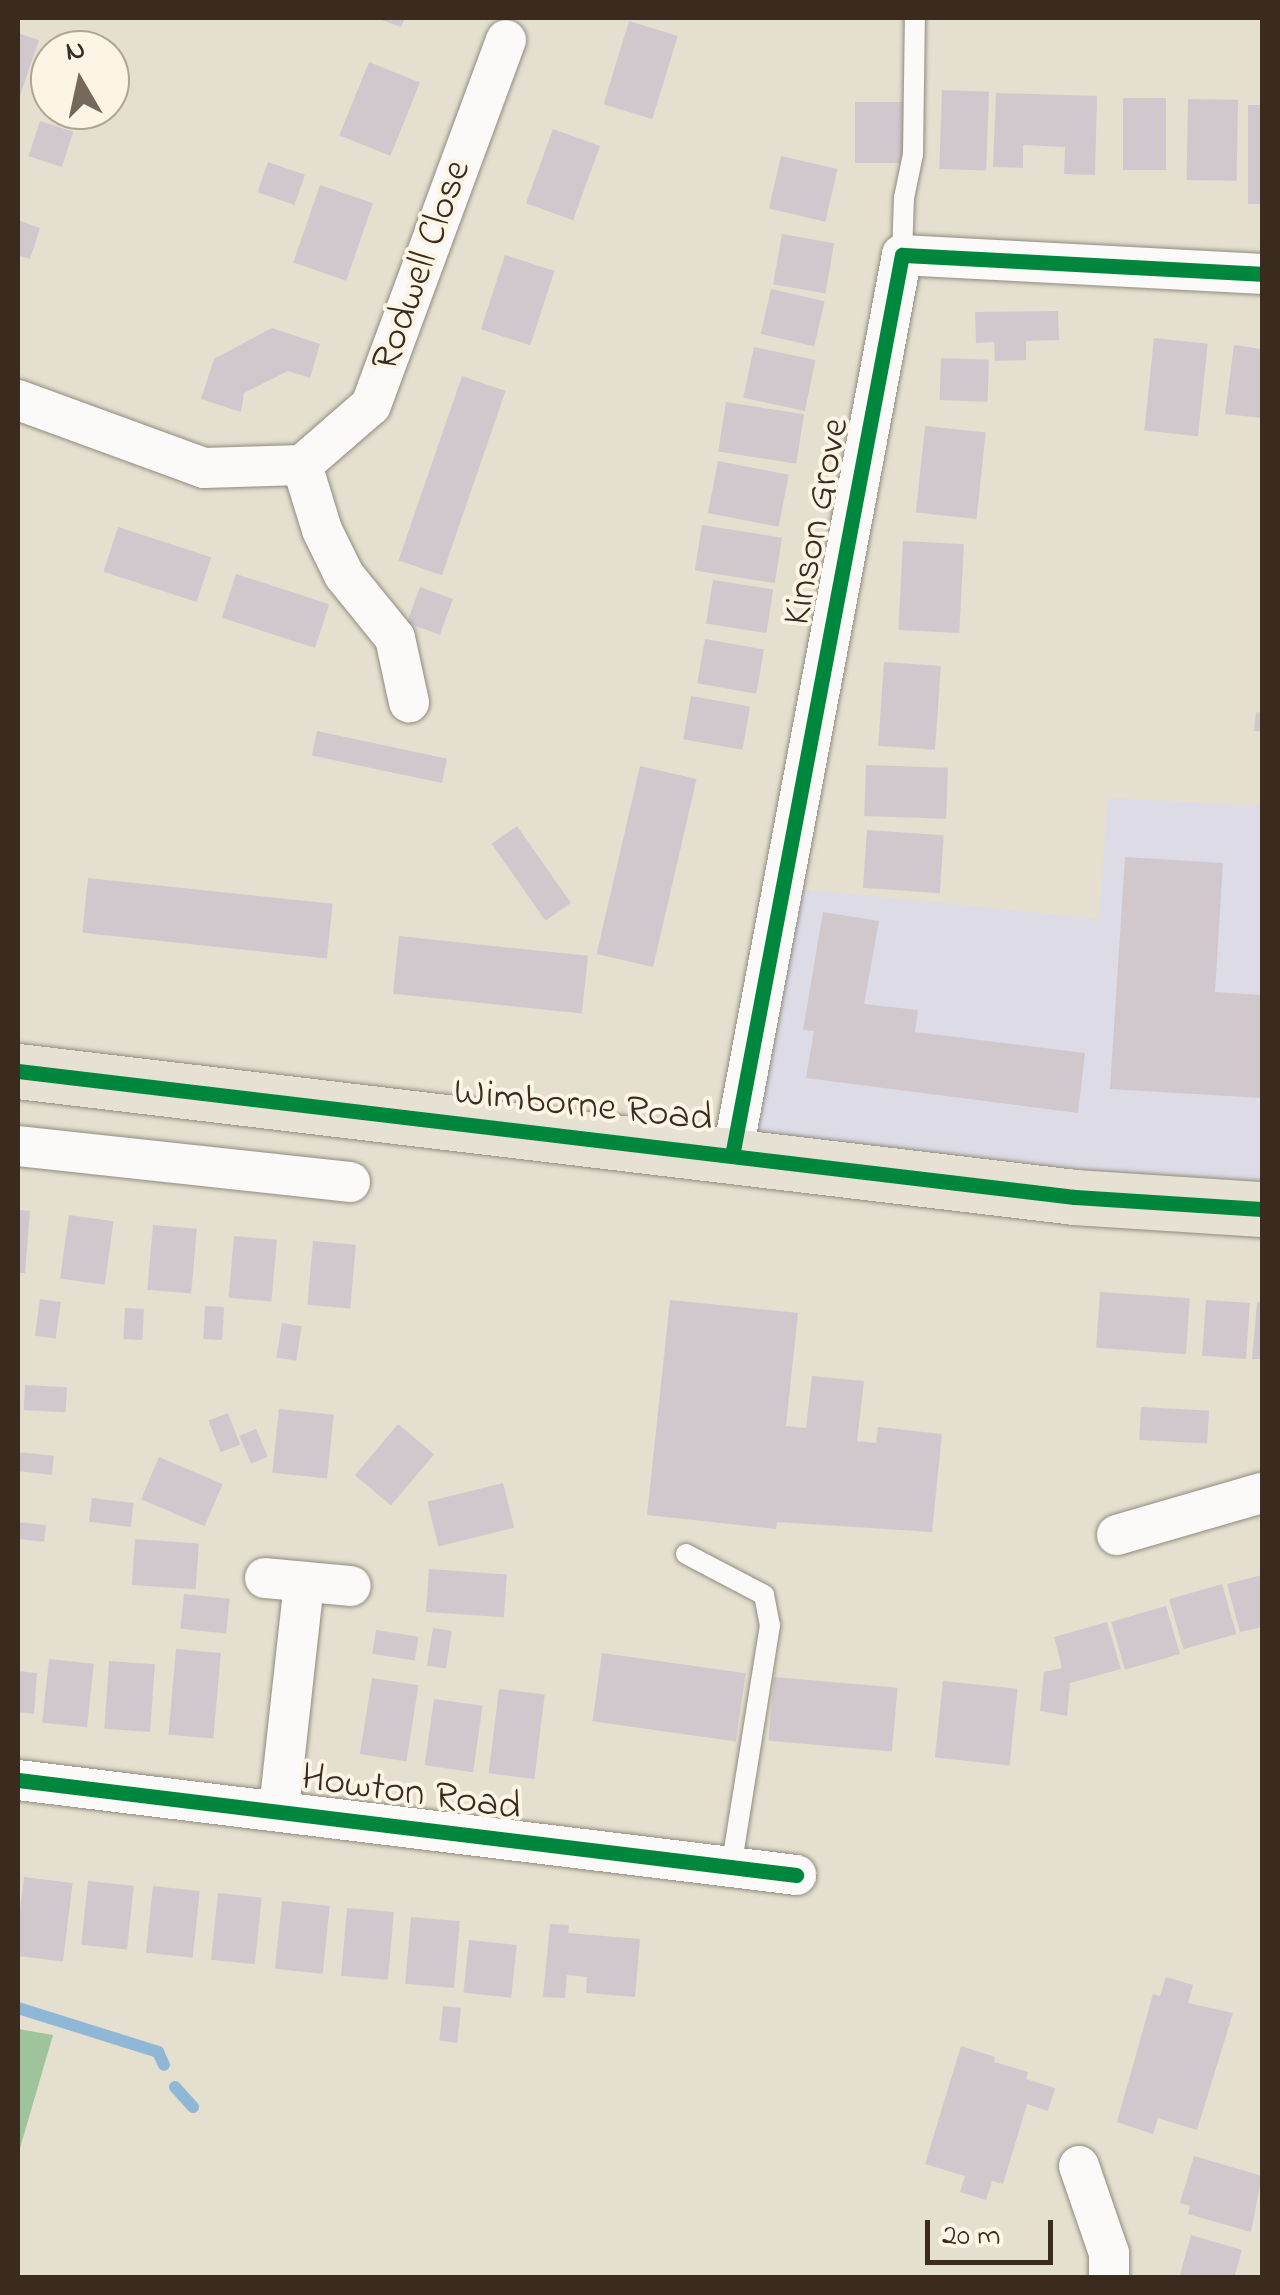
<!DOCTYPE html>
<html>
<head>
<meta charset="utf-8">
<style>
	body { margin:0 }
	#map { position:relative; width:1280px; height:2295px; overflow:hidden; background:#e4dfce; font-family:"Indie Flower",sans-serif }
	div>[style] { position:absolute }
	.built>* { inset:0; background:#dddbe5 }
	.forest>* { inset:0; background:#9fc49c }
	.stream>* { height:12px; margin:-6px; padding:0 6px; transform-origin:6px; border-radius:6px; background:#8fb8d7 }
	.building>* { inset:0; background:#d1c8ce; transform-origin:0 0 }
	.roads { filter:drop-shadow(0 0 2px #908b80) drop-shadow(0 0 2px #908b80) }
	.service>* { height:20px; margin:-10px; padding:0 10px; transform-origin:10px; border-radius:10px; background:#fbfaf8 }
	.minor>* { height:40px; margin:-20px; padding:0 20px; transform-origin:20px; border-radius:20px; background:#fbfaf8 }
	.primary>* { height:55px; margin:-27.5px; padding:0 27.5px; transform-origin:27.5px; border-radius:27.5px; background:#e7e1d4 }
	.cycleway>* { height:15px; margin:-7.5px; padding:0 7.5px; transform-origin:7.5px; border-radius:7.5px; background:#00873e }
	span { translate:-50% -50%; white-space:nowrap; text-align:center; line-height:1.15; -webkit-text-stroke:8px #fcf5e5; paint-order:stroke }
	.street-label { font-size:40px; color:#3b2a1e }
	.frame { position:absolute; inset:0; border:20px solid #3b2a1e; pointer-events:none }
	.north { position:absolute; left:30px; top:30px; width:100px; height:100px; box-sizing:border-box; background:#fcf5e5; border:2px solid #afa495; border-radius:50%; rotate:351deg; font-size:28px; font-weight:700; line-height:40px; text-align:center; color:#3b2a1e }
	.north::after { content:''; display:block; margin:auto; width:35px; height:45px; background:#76695c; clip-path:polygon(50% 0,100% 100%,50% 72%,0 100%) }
	.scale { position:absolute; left:925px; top:2220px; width:128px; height:45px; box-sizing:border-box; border:5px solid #3b2a1e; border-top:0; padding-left:12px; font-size:30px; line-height:35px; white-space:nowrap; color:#3b2a1e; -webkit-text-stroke:8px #fcf5e5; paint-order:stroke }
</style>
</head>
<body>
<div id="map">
	<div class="built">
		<div style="clip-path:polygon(1108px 798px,1262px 806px,1262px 1209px,732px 1156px,780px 887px,1099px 919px)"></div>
	</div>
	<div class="forest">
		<div style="clip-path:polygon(18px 2029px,53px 2035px,18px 2155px)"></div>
	</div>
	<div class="stream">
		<div style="left:18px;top:2008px;width:147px;rotate:17.4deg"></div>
		<div style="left:158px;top:2052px;width:14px;rotate:65deg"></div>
		<div style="left:175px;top:2087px;width:27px;rotate:48deg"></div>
	</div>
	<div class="building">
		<div style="clip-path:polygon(376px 18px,405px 18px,401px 27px)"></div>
		<div style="left:629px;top:21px;width:51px;height:87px;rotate:17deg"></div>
		<div style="clip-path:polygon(18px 33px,39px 40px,18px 102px)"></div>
		<div style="left:369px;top:62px;width:55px;height:79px;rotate:22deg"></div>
		<div style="left:942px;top:90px;width:47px;height:79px;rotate:2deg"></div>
		<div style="clip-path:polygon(996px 93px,1097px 96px,1095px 175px,1064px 174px,1065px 147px,1023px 145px,1023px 168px,993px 167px)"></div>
		<div style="left:1123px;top:98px;width:43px;height:72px"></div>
		<div style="left:1188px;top:99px;width:50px;height:81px;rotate:1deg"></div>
		<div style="left:855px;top:102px;width:52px;height:61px"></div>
		<div style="left:1248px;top:105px;width:14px;height:99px"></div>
		<div style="left:40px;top:121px;width:35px;height:37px;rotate:18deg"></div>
		<div style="left:553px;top:129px;width:50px;height:79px;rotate:20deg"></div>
		<div style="left:781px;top:156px;width:58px;height:54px;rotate:13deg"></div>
		<div style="left:268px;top:162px;width:39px;height:32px;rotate:19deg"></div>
		<div style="left:320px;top:185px;width:56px;height:82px;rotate:19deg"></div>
		<div style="clip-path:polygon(18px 220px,40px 228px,30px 259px,18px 255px)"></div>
		<div style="left:782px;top:234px;width:53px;height:51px;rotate:10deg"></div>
		<div style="left:505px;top:255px;width:52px;height:78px;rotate:18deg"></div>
		<div style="left:771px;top:289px;width:55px;height:46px;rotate:13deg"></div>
		<div style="clip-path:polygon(1058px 311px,1059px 340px,1026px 341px,1026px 360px,995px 361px,994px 342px,976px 343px,975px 312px)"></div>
		<div style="clip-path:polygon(272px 328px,320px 344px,310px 378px,288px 371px,244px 393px,241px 412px,201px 399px,214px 359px)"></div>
		<div style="left:1154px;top:338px;width:54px;height:93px;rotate:6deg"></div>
		<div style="clip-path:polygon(1234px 345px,1262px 349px,1262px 418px,1225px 414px)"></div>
		<div style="left:754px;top:347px;width:63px;height:52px;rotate:12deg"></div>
		<div style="left:941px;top:358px;width:48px;height:42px;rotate:2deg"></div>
		<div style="left:462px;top:376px;width:46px;height:195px;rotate:19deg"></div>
		<div style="left:726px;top:402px;width:79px;height:50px;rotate:9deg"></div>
		<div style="left:925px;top:426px;width:61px;height:87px;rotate:6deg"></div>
		<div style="left:718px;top:461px;width:72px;height:53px;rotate:11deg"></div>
		<div style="left:702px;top:525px;width:81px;height:46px;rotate:9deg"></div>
		<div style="left:118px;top:527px;width:98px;height:47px;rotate:18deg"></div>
		<div style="left:903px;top:541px;width:61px;height:89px;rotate:3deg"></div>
		<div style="left:236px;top:574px;width:98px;height:46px;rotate:18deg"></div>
		<div style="left:713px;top:580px;width:61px;height:44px;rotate:9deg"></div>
		<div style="left:420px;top:587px;width:35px;height:38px;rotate:20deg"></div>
		<div style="left:705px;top:639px;width:60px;height:45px;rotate:10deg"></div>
		<div style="left:884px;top:662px;width:57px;height:84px;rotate:4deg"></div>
		<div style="left:691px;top:696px;width:60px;height:44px;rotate:10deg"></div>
		<div style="clip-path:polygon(1256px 712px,1262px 713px,1262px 732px,1254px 731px)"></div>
		<div style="left:317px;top:731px;width:133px;height:25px;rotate:12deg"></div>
		<div style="left:866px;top:765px;width:82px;height:51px;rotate:2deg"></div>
		<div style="left:640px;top:766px;width:58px;height:193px;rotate:13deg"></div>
		<div style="left:517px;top:826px;width:94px;height:31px;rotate:55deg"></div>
		<div style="left:867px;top:830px;width:77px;height:58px;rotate:4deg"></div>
		<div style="clip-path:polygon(1125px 857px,1223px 863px,1215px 992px,1262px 995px,1262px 1098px,1110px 1089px)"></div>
		<div style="left:88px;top:878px;width:246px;height:55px;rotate:6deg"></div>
		<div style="clip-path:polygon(823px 912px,879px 921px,864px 1004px,918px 1010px,915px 1032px,1085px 1053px,1078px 1113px,806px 1078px,814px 1031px,803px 1030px)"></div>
		<div style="left:399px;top:936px;width:190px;height:58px;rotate:6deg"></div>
		<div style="clip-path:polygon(18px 1210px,30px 1211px,25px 1273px,18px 1273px)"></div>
		<div style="left:69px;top:1215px;width:45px;height:64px;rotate:8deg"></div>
		<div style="left:153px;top:1225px;width:44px;height:65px;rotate:5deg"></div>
		<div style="left:234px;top:1236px;width:43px;height:62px;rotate:5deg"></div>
		<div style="left:313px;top:1241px;width:43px;height:64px;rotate:5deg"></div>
		<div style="left:1100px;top:1292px;width:90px;height:56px;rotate:4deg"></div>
		<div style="left:40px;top:1299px;width:21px;height:37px;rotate:8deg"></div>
		<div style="clip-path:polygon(670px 1300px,798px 1313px,786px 1426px,806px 1428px,812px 1376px,864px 1381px,857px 1441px,876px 1443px,878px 1427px,942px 1434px,932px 1532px,777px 1522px,776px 1529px,647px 1515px)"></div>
		<div style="left:1206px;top:1300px;width:44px;height:56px;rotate:4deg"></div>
		<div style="clip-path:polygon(1257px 1302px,1262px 1302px,1262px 1359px,1252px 1359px)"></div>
		<div style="left:205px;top:1306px;width:19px;height:33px;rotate:3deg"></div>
		<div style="left:125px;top:1308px;width:19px;height:31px;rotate:3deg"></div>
		<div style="left:282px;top:1323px;width:20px;height:35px;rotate:9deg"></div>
		<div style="left:25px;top:1385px;width:42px;height:25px;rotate:3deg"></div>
		<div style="left:1141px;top:1407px;width:68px;height:33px;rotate:3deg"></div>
		<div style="left:279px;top:1409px;width:55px;height:64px;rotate:6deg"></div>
		<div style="left:228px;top:1413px;width:34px;height:21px;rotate:69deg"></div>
		<div style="left:398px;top:1424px;width:47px;height:67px;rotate:40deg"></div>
		<div style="left:256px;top:1429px;width:30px;height:18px;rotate:67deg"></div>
		<div style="left:18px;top:1452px;width:36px;height:19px;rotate:6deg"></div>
		<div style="left:159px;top:1457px;width:69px;height:46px;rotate:23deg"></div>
		<div style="left:503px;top:1483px;width:46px;height:78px;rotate:76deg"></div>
		<div style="left:92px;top:1498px;width:42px;height:24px;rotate:7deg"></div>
		<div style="left:18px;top:1522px;width:28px;height:17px;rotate:6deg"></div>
		<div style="left:135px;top:1539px;width:64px;height:46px;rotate:4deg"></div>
		<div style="left:429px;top:1569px;width:78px;height:43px;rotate:4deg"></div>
		<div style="clip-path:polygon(1262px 1575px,1262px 1627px,1240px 1632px,1227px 1584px)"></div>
		<div style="left:1222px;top:1584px;width:52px;height:55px;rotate:74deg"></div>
		<div style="left:184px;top:1594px;width:46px;height:35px;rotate:6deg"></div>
		<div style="left:1166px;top:1606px;width:50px;height:57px;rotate:74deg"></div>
		<div style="clip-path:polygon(1107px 1622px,1121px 1669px,1070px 1683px,1067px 1716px,1040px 1711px,1044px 1672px,1062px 1668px,1054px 1637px)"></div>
		<div style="left:433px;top:1628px;width:19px;height:38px;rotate:9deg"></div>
		<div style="left:376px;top:1630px;width:43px;height:24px;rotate:9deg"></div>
		<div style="left:176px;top:1649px;width:45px;height:86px;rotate:5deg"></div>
		<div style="left:602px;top:1653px;width:145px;height:69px;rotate:8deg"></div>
		<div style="left:49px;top:1659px;width:45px;height:64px;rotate:6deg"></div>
		<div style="left:109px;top:1661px;width:46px;height:68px;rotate:4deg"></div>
		<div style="clip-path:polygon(18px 1671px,37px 1673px,34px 1714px,18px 1712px)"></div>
		<div style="left:774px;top:1677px;width:124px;height:64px;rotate:5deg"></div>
		<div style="left:372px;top:1678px;width:47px;height:77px;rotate:9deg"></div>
		<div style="left:943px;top:1681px;width:75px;height:77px;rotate:6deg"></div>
		<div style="left:499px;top:1689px;width:46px;height:85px;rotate:7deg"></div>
		<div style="left:434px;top:1699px;width:49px;height:67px;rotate:8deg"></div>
		<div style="left:24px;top:1877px;width:49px;height:79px;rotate:7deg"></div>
		<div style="left:88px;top:1881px;width:46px;height:64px;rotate:6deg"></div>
		<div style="left:153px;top:1886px;width:47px;height:67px;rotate:6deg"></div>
		<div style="left:218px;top:1893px;width:44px;height:67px;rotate:6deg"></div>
		<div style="left:282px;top:1901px;width:48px;height:68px;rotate:6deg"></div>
		<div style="left:347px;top:1908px;width:47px;height:68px;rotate:5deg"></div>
		<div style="left:411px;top:1917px;width:49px;height:67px;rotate:5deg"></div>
		<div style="clip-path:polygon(550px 1924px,569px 1925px,568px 1933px,640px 1939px,635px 1997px,586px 1993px,587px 1977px,567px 1975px,565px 1998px,543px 1997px)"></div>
		<div style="left:469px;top:1940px;width:48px;height:53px;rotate:6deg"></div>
		<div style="clip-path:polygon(1166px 1977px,1193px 1985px,1188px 2003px,1233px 2013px,1197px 2130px,1158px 2118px,1153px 2134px,1117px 2122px,1153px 1994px,1160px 1996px)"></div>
		<div style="left:443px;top:2006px;width:18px;height:35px;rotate:6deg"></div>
		<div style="clip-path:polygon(961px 2046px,995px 2057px,994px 2062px,1028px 2072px,1026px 2079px,1055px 2088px,1048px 2111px,1027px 2104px,1003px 2184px,992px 2181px,986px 2200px,960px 2192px,965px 2176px,925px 2164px)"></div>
		<div style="clip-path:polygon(1194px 2156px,1262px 2176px,1251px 2232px,1188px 2214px,1190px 2206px,1180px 2203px)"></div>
		<div style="clip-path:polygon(1191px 2235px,1242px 2250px,1234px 2278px,1179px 2278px)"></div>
	</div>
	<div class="roads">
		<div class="service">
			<div style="left:902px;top:255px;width:57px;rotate:-88deg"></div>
			<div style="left:904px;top:198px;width:45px;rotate:-78.4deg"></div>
			<div style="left:913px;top:154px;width:136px;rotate:-89.2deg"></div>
			<div style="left:686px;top:1554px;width:88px;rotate:27.7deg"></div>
			<div style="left:764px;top:1595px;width:31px;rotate:79deg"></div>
			<div style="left:770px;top:1625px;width:246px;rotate:99.1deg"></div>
		</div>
		<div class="minor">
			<div style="left:18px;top:400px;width:198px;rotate:20.1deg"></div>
			<div style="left:204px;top:468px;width:98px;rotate:-1.8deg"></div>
			<div style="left:302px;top:465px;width:91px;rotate:-41deg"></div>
			<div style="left:371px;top:405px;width:389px;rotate:-69.7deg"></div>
			<div style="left:302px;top:465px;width:68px;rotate:72.9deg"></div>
			<div style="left:322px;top:530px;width:50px;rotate:63.9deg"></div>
			<div style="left:344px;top:575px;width:81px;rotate:51deg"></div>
			<div style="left:395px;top:638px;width:66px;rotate:77.7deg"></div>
			<div style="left:18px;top:1146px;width:334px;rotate:6.2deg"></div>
			<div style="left:732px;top:1156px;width:917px;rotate:-79.32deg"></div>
			<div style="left:902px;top:255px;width:361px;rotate:3deg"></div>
			<div style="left:1117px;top:1535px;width:151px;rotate:-16.2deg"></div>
			<div style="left:265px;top:1578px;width:86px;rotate:5.3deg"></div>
			<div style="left:18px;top:1780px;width:784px;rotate:6.96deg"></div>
			<div style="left:279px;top:1809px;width:227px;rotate:-83.7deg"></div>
			<div style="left:1079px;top:2166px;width:92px;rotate:71deg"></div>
			<div style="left:1109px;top:2253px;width:25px;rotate:90deg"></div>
		</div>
		<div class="primary">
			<div style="left:18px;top:1071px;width:1064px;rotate:6.8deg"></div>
			<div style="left:1075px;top:1197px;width:187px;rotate:3.7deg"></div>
		</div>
	</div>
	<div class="cycleway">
		<div style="left:18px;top:1071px;width:1064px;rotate:6.8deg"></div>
		<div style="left:1075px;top:1197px;width:187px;rotate:3.7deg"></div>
		<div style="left:732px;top:1156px;width:917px;rotate:-79.32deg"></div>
		<div style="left:902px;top:255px;width:361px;rotate:3deg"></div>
		<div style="left:18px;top:1780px;width:784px;rotate:6.96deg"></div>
	</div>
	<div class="street-label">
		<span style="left:423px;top:266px;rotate:-70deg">Rodwell Close</span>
		<span style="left:818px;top:522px;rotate:-79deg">Kinson Grove</span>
		<span style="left:583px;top:1107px;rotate:6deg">Wimborne Road</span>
		<span style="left:411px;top:1794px;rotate:8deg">Howton Road</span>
	</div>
	<div class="frame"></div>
	<div class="north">N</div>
	<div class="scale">20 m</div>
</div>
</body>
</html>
